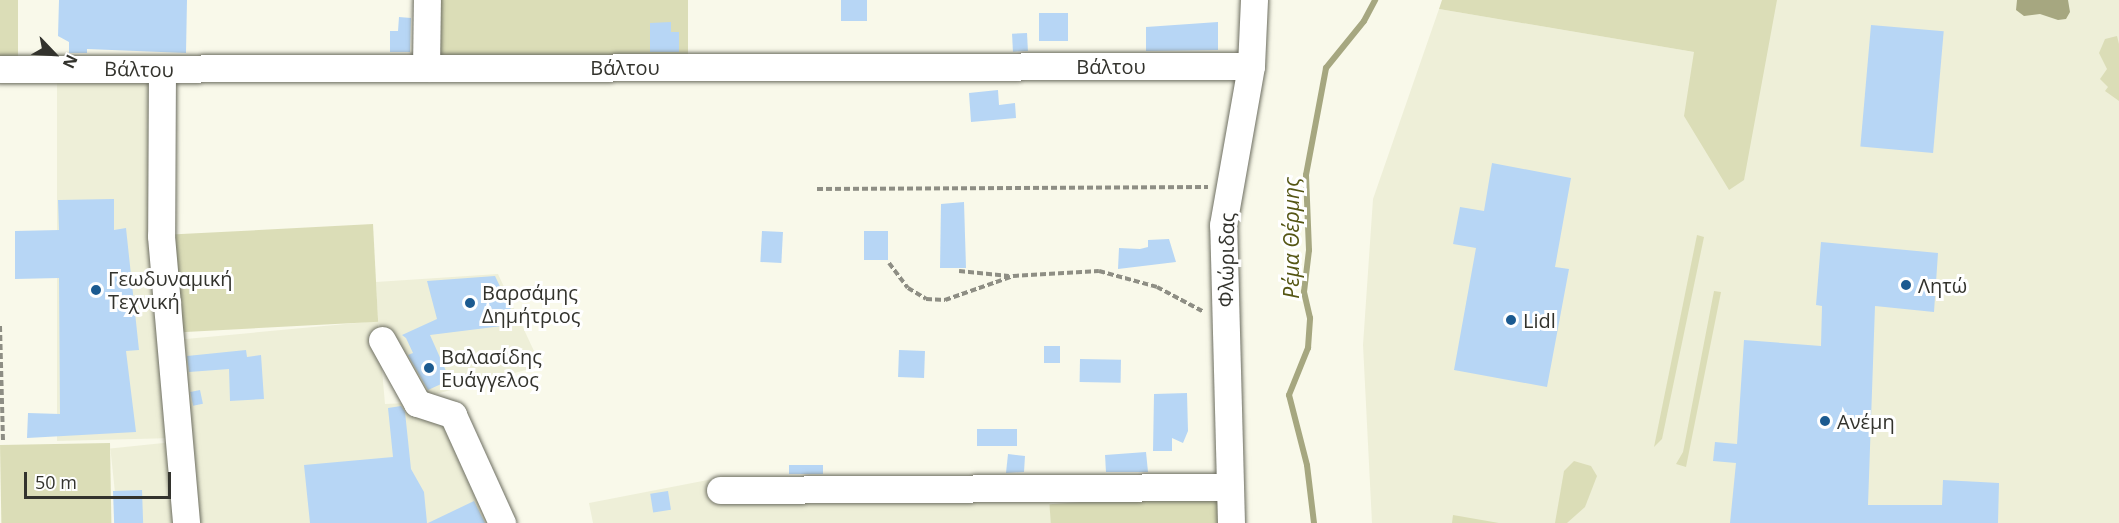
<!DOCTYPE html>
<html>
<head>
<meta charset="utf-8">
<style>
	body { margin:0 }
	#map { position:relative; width:2119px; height:523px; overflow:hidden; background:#f9f9ea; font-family:"Open Sans",sans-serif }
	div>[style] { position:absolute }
	.built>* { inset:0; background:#eeefd8; transform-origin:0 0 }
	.green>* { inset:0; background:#dbddb7; transform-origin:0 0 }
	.water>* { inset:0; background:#a6a780 }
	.stream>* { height:6px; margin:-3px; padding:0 3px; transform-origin:3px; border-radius:3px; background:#a6a780 }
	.building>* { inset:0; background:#b7d6f5; transform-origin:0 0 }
	.path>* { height:4px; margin-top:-2px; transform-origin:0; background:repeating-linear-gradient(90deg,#8e8e84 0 6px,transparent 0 9px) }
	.roads { filter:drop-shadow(0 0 2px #6d6e61) drop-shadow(0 0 2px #6d6e61) }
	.minor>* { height:27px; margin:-13.5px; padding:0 13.5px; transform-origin:13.5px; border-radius:13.5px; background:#fff }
	.dots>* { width:16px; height:16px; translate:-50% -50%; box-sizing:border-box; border:3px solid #fff; border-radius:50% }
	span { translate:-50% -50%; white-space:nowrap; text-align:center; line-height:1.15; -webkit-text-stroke:6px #fff; paint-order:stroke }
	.street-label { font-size:20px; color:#33332d }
	.poi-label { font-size:20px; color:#33332d }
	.left { translate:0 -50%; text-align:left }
	.water-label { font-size:21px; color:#555614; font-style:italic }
	.north { position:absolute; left:24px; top:24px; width:60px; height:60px; -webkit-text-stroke:4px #fff; paint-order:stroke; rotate:115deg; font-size:16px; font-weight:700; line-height:24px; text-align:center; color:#33332d }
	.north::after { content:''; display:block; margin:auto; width:21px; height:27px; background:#33332d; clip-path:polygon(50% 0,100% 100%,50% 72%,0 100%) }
	.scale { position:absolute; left:24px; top:472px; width:147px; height:27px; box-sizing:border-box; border:3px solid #33332d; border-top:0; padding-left:8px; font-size:18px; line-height:21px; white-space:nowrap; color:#33332d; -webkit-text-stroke:4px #fff; paint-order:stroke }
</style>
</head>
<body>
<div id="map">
	<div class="built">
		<div style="clip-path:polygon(1768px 0,2119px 0,2119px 523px,1372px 523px,1363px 345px,1373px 199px,1439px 9px,1694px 52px)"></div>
		<div style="clip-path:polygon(57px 73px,156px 76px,174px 438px,57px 441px)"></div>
		<div style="clip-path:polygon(498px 274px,541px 366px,421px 398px,378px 324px,385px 404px,407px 403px,446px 417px,495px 523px,191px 523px,175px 340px,378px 321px,376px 282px)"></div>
		<div style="left:173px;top:442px;width:81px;height:63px;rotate:84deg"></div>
		<div style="clip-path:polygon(713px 479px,1049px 495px,1051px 523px,593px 523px,589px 503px)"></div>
	</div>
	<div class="green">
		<div style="left:0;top:0;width:18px;height:61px"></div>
		<div style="left:437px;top:0;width:251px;height:60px"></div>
		<div style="clip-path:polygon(1442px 0,1777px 0,1744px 180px,1729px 190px,1684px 116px,1694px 52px,1439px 9px)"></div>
		<div style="clip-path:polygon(2117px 36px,2119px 44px,2119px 101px,2105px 91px,2108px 87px,2100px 79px,2107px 69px,2099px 53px,2105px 39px)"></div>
		<div style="left:373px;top:224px;width:98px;height:207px;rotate:87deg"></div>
		<div style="clip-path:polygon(1697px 235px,1704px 237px,1662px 439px,1654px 447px)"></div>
		<div style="clip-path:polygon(1714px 291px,1721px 292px,1686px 467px,1676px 464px,1683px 452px)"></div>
		<div style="left:110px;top:443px;width:80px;height:110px;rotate:89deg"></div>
		<div style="clip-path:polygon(1574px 461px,1591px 466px,1597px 476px,1585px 507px,1567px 523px,1555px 523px,1564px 471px)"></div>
		<div style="left:1223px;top:492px;width:31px;height:174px;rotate:86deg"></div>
		<div style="clip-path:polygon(1453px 515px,1499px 523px,1452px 523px)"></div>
	</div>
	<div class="water">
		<div style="clip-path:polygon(2017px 0,2068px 0,2070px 12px,2066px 19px,2058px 20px,2040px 14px,2024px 16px,2016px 10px)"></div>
	</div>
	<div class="stream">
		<div style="left:1314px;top:523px;width:58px;rotate:-96.9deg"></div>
		<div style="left:1307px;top:465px;width:72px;rotate:-104.4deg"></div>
		<div style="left:1289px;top:395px;width:51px;rotate:-68deg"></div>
		<div style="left:1308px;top:348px;width:30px;rotate:-86deg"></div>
		<div style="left:1310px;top:318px;width:27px;rotate:-103deg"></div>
		<div style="left:1304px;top:292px;width:42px;rotate:-83.2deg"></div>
		<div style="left:1309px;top:250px;width:75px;rotate:-92.3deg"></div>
		<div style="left:1306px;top:175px;width:109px;rotate:-79.4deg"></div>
		<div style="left:1326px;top:68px;width:60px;rotate:-51deg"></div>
		<div style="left:1364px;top:21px;width:24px;rotate:-62deg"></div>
	</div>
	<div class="building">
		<div style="clip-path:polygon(59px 0,187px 0,186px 53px,87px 49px,87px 53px,69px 53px,69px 42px,58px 36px)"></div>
		<div style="left:841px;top:0;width:26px;height:21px"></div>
		<div style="left:1039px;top:13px;width:29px;height:28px"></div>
		<div style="clip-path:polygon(399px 17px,411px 18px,410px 52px,390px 52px,390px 31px,398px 31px)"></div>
		<div style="clip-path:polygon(671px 22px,671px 32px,679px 32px,679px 52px,650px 52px,650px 23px)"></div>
		<div style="clip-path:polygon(1218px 22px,1218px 50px,1146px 51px,1146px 27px)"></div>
		<div style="left:1871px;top:25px;width:73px;height:122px;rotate:5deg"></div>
		<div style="left:1027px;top:33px;width:18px;height:15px;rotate:87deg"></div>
		<div style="clip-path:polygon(998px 90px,999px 105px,1015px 103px,1016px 118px,971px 122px,969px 93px)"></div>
		<div style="clip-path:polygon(1492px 163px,1571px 178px,1555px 267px,1569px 269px,1547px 387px,1454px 370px,1476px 248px,1453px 244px,1460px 207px,1484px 211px)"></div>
		<div style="clip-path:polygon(114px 199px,114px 230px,126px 228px,139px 350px,126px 351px,136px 432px,27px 438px,28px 413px,60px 414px,59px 278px,15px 279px,15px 231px,59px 230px,58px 200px)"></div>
		<div style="clip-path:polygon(964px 202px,966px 268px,940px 268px,941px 204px)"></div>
		<div style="left:762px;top:231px;width:21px;height:31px;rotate:3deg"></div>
		<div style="left:864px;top:231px;width:24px;height:29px"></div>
		<div style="clip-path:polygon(1169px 239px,1176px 262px,1118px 269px,1119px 248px,1140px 249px,1148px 247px,1148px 240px)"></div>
		<div style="clip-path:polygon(1821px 242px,1938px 253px,1934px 312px,1875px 306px,1868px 505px,1942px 505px,1943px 480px,1999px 483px,1998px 523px,1730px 523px,1736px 463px,1713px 461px,1715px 442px,1737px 444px,1744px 340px,1821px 346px,1822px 306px,1816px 305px)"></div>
		<div style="clip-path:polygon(495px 276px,518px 324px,430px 335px,450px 380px,428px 390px,408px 355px,413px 353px,406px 338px,402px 335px,437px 319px,427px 281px)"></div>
		<div style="left:1044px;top:346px;width:16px;height:17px"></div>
		<div style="clip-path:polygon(246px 350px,247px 357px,261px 355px,264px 399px,230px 401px,229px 369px,189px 372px,187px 356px)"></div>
		<div style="left:899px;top:350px;width:26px;height:27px;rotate:2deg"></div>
		<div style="left:1080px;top:359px;width:41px;height:23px;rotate:1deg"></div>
		<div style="left:200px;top:390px;width:14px;height:10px;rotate:78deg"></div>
		<div style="clip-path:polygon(1187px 393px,1188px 431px,1183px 443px,1172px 438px,1172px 451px,1153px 451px,1154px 394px)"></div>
		<div style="clip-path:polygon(401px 406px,405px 412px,411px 469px,424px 492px,427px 523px,310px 523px,304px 465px,393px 457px,388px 408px)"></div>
		<div style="left:1017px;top:429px;width:17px;height:40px;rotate:90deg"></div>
		<div style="clip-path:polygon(1146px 452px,1148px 472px,1106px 472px,1105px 455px)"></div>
		<div style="clip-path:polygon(1008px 454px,1025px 456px,1024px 472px,1006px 473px)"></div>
		<div style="left:823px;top:465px;width:9px;height:34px;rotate:90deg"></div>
		<div style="left:142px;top:490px;width:33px;height:29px;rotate:88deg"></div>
		<div style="left:668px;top:491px;width:19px;height:18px;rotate:81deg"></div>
		<div style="clip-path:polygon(474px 501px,485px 523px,428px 523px)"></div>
	</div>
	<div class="path">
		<div style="left:817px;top:189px;width:391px;rotate:-0.3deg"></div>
		<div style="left:889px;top:263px;width:31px;rotate:53deg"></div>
		<div style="left:908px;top:288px;width:21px;rotate:31deg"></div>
		<div style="left:926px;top:299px;width:19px;rotate:3deg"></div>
		<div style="left:945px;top:300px;width:72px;rotate:-19.4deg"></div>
		<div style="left:1013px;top:276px;width:86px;rotate:-3.3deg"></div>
		<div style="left:1099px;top:271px;width:60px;rotate:15.4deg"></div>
		<div style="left:1157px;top:287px;width:53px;rotate:28deg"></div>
		<div style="left:959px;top:271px;width:50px;rotate:5.7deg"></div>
		<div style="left:0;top:326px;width:115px;rotate:88.5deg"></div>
	</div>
	<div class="roads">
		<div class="minor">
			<div style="left:426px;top:68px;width:68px;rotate:-89.2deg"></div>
			<div style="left:0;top:69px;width:1251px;rotate:-0.14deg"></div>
			<div style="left:162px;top:70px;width:166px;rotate:90.3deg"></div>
			<div style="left:161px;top:236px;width:288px;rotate:85deg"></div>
			<div style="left:382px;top:340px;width:72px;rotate:60.9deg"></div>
			<div style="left:417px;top:403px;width:38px;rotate:18deg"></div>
			<div style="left:453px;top:415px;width:119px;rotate:65.6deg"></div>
			<div style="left:720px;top:490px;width:508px;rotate:-0.34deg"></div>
			<div style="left:1231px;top:523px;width:298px;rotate:-91.5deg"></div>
			<div style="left:1223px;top:225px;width:161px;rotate:-80deg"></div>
			<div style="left:1251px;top:66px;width:66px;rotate:-87.4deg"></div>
		</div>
	</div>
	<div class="dots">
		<div style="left:1906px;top:285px;background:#1b5a90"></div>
		<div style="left:96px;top:290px;background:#1b5a90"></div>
		<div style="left:470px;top:303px;background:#1b5a90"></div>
		<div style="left:1511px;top:320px;background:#1b5a90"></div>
		<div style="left:429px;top:368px;background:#1b5a90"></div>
		<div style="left:1825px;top:421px;background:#1b5a90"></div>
	</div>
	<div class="street-label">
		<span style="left:1111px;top:66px">Βάλτου</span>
		<span style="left:625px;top:67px">Βάλτου</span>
		<span style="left:139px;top:69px;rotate:1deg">Βάλτου</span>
		<span style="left:1226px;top:260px;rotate:-89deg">Φλώριδας</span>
	</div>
	<div class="poi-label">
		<span class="left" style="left:108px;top:290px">Γεωδυναμική<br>Τεχνική</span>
		<span class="left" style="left:1918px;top:285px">Λητώ</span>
		<span class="left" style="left:482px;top:304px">Βαρσάμης<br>Δημήτριος</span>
		<span class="left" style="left:1523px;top:320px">Lidl</span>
		<span class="left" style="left:441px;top:368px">Βαλασίδης<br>Ευάγγελος</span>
		<span class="left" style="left:1837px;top:421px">Ανέμη</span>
	</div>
	<div class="water-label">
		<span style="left:1291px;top:238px;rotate:-90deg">Ρέμα Θέρμης</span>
	</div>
	<div class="north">N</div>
	<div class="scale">50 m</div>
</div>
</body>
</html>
